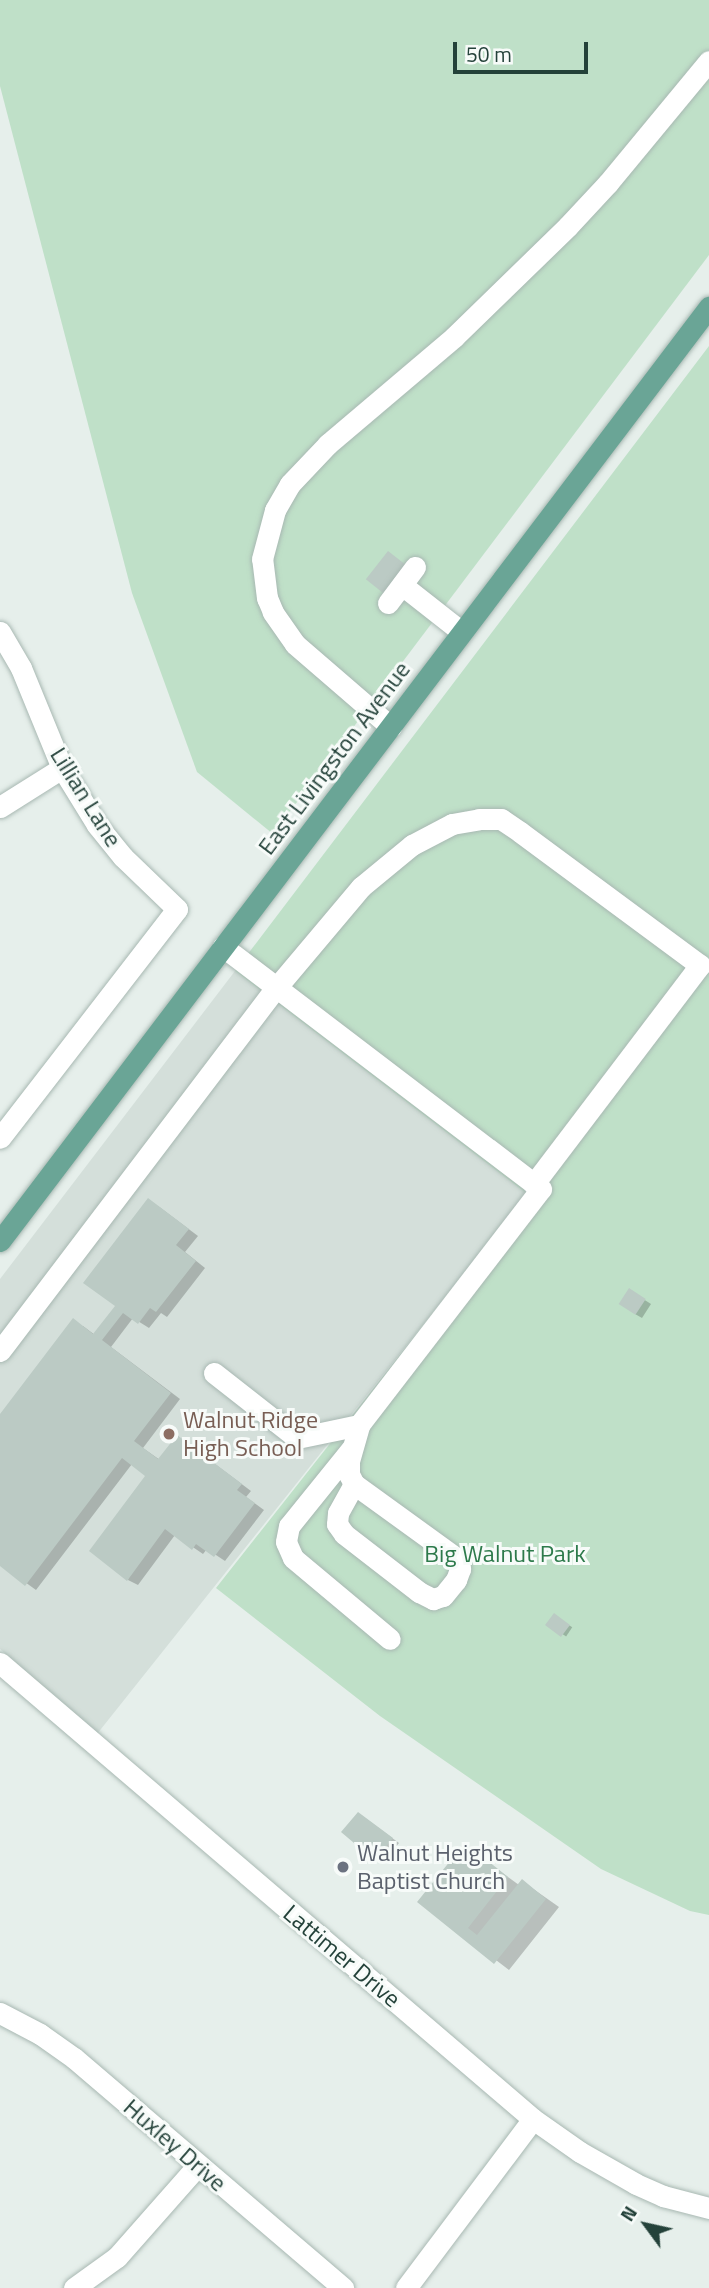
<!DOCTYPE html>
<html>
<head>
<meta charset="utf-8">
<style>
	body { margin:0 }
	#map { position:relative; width:709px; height:2288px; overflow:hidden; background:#e6efeb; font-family:"Titillium Web",sans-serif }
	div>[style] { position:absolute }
	.built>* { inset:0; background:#d4dfda }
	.green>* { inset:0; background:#bfe0c8 }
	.shadow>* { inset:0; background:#0003; transform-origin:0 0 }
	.building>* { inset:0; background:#bbcac4; transform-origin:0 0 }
	.roads { filter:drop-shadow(0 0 2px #a8b8b2) drop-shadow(0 0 2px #a8b8b2) }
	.minor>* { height:21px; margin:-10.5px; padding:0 10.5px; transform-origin:10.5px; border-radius:10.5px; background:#fff }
	.major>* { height:21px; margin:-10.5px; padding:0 10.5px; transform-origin:10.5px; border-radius:10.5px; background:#6aa596 }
	.dots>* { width:19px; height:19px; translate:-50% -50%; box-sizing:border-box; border:4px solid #f7fbf9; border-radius:50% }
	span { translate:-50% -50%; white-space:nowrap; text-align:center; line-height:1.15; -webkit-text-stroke:6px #f7fbf9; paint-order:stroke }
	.street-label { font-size:24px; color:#24423a }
	.education-label { font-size:24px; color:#785e54 }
	.left { translate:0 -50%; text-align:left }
	.park-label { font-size:24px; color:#2d7a4b }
	.worship-label { font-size:24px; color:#5b616d }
	.north { position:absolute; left:611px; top:2190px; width:70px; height:70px; -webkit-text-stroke:5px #f7fbf9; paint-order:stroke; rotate:303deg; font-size:19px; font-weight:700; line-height:28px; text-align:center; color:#24423a }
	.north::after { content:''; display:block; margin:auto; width:24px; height:32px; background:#24423a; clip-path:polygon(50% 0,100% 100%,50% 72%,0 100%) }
	.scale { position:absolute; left:453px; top:42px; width:135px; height:32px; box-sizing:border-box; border:4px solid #24423a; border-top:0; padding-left:9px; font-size:21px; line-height:24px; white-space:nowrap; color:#24423a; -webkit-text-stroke:5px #f7fbf9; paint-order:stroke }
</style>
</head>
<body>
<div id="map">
	<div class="built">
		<div style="clip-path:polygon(235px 971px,527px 1194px,97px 1734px,0 1649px,0 1279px)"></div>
	</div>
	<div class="green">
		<div style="clip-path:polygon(0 0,709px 0,709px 255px,273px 834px,197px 772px,132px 593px,0 86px)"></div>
		<div style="clip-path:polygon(709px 346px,709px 1915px,690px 1911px,601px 1869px,380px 1716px,216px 1588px,527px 1194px,235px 971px)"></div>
	</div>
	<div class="shadow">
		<div style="clip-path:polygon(158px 1206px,198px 1236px,185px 1252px,205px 1268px,167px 1317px,161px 1313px,149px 1328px,133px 1318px,111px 1347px,180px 1399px,143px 1448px,160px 1460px,187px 1443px,251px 1491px,246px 1497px,264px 1510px,225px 1561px,207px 1549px,203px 1554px,175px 1535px,138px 1585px,128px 1580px,148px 1476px,132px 1464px,36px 1590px,0 1564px,0 1416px,83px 1326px,95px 1335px,117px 1306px)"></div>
		<div style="clip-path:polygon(629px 1290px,651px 1304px,642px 1318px,635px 1314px)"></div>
		<div style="left:554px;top:1615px;width:22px;height:11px;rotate:34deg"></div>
		<div style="clip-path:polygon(365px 1818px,399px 1843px,388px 1856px,380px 1850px,374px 1857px,343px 1832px)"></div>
		<div style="clip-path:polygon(474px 1852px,519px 1885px,522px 1881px,559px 1907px,509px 1970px,420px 1902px,455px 1858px,465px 1863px)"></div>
	</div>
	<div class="building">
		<div style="left:388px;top:551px;width:24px;height:36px;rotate:38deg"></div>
		<div style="clip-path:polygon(148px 1198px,189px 1229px,176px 1245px,196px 1261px,156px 1312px,150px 1308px,138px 1324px,123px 1313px,102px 1340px,171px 1393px,134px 1441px,158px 1459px,177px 1435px,242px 1484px,237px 1490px,255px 1503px,214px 1557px,196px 1544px,192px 1550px,165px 1529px,127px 1581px,89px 1551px,145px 1476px,122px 1458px,25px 1586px,0 1566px,0 1414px,73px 1318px,93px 1334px,115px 1306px,83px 1283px)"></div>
		<div style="left:629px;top:1288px;width:20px;height:19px;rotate:33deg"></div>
		<div style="left:554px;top:1613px;width:20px;height:15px;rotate:37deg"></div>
		<div style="clip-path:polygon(358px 1812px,393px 1838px,381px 1853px,373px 1847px,367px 1854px,341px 1832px)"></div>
		<div style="clip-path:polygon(473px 1849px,508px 1877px,468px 1928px,477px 1935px,522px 1879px,546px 1899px,494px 1964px,417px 1902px,455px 1855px,463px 1862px)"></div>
	</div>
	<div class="roads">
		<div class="minor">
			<div style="left:402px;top:585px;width:76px;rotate:38.1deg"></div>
			<div style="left:388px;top:603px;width:45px;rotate:-53.1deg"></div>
			<div style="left:0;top:632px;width:42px;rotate:59.7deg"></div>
			<div style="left:21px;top:668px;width:108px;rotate:67.7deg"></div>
			<div style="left:62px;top:768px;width:67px;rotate:58.4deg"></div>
			<div style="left:97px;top:825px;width:41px;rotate:50.9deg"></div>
			<div style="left:123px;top:857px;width:75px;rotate:43.9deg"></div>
			<div style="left:177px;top:909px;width:289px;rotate:127.7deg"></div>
			<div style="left:391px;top:727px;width:127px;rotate:-139.2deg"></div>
			<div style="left:295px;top:644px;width:39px;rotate:-125deg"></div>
			<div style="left:273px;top:612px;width:15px;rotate:-113deg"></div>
			<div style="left:267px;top:598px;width:39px;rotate:-97deg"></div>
			<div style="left:262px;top:559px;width:51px;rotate:-75.1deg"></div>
			<div style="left:275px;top:510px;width:30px;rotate:-60deg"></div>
			<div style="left:290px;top:484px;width:55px;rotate:-46.5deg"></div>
			<div style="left:328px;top:444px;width:165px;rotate:-40.3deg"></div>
			<div style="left:454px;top:337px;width:159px;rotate:-44.2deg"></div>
			<div style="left:568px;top:226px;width:59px;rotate:-47.1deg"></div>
			<div style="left:608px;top:183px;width:158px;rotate:-50.4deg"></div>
			<div style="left:0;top:807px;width:73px;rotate:-32.2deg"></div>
			<div style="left:0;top:1351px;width:456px;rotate:-52.8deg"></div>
			<div style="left:276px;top:988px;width:132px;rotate:-49.9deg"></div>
			<div style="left:361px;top:887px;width:66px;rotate:-39.5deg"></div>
			<div style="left:412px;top:845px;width:45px;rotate:-27.7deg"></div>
			<div style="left:452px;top:824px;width:27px;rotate:-10deg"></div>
			<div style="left:479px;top:819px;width:22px"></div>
			<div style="left:501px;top:819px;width:23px;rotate:34deg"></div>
			<div style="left:520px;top:832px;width:224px;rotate:36.5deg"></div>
			<div style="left:700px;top:965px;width:275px;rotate:127.2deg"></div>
			<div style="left:214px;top:1373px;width:105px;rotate:38.1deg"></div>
			<div style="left:297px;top:1438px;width:63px;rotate:-11.8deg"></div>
			<div style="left:359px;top:1425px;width:298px;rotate:-52.4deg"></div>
			<div style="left:541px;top:1189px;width:400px;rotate:-142.7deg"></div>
			<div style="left:352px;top:1448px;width:100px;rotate:128.9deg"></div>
			<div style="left:289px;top:1526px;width:16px;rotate:101deg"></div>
			<div style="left:286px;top:1542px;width:17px;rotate:66deg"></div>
			<div style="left:293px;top:1558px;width:126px;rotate:39.9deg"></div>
			<div style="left:354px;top:1484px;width:33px;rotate:119deg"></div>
			<div style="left:338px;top:1513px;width:11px;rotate:95deg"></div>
			<div style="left:337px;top:1524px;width:12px;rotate:55deg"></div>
			<div style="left:344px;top:1534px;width:95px;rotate:37.7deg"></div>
			<div style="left:419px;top:1592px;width:16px;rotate:27deg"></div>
			<div style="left:433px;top:1599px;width:10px;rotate:-17deg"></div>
			<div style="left:443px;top:1596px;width:21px;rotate:-51deg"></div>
			<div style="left:456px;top:1580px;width:12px;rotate:-70deg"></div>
			<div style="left:460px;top:1569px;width:9px;rotate:-96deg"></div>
			<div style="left:459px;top:1560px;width:130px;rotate:-144.1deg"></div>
			<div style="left:354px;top:1484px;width:11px;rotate:-117deg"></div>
			<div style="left:349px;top:1474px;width:13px;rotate:-90deg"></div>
			<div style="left:349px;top:1461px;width:37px;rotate:-74deg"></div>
			<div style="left:0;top:1663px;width:701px;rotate:40.55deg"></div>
			<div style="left:533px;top:2119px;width:57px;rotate:35.1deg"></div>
			<div style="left:580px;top:2152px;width:64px;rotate:29.7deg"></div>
			<div style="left:636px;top:2184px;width:30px;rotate:24deg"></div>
			<div style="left:663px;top:2196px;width:48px;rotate:14.6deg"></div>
			<div style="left:0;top:2013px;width:45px;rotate:27.7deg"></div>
			<div style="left:40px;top:2034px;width:42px;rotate:35.2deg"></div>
			<div style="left:74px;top:2058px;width:354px;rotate:40.5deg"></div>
			<div style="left:74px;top:2288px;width:53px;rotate:-35.8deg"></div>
			<div style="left:117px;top:2257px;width:123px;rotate:-48.6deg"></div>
			<div style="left:406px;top:2288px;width:211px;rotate:-53.1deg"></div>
		</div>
		<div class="major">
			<div style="left:0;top:1241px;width:1173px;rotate:-52.8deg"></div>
		</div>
	</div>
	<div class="dots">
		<div style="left:169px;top:1434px;background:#8d6e63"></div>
		<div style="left:343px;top:1867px;background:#6b7280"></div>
	</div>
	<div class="street-label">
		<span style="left:334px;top:758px;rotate:-53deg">East Livingston Avenue</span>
		<span style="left:86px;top:797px;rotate:58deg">Lillian Lane</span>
		<span style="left:342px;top:1956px;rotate:40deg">Lattimer Drive</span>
		<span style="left:175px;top:2145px;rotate:41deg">Huxley Drive</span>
	</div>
	<div class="education-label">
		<span class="left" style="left:183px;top:1434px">Walnut Ridge<br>High School</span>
	</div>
	<div class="park-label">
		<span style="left:505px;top:1554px">Big Walnut Park</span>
	</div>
	<div class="worship-label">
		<span class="left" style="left:357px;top:1867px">Walnut Heights<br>Baptist Church</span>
	</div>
	<div class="north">N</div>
	<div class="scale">50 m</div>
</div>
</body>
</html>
